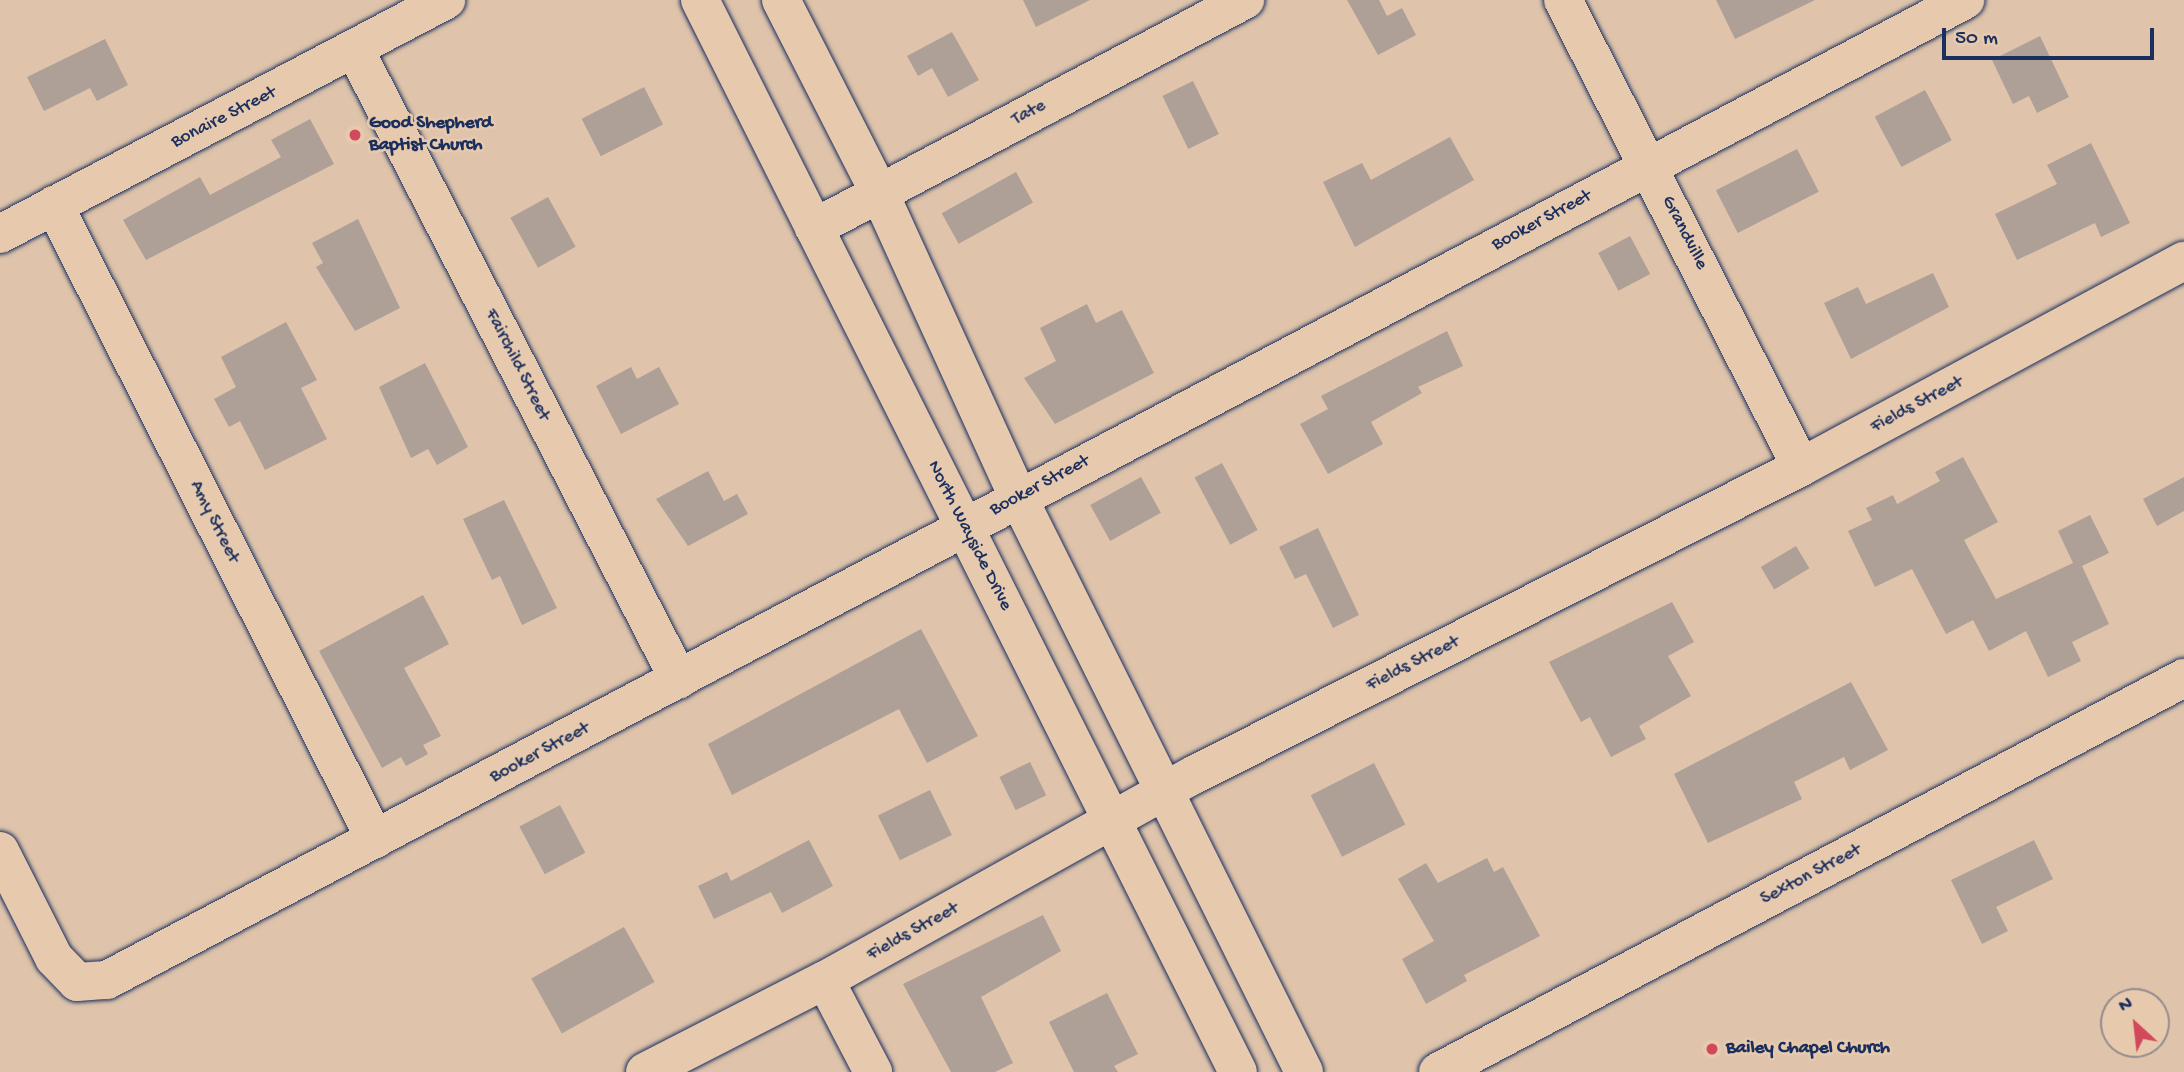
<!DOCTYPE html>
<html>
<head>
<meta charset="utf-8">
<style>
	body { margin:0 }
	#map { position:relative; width:2184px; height:1072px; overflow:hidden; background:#dfc4ab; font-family:"Gochi Hand",sans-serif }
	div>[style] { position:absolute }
	.building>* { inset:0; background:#ae9f97; transform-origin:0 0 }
	.roads { filter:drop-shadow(0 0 2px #1b2f5e) drop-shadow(0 0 2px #1b2f5e) }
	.minor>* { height:38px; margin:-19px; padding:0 19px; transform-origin:19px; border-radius:19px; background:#e7caae }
	.major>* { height:38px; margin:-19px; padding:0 19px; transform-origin:19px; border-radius:19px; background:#e7caae }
	.dots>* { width:19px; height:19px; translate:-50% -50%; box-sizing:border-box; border:4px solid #e7caae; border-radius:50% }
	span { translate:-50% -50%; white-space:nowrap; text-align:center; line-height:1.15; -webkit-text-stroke:5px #e7caae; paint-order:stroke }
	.street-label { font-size:19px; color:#1b2f5e }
	.poi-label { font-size:19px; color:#1b2f5e; font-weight:700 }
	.left { translate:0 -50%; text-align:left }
	.north { position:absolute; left:2100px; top:988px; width:70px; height:70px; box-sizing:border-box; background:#e7caae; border:2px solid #958c8e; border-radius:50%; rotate:333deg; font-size:19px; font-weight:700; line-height:28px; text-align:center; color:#1b2f5e }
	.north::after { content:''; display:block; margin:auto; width:24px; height:32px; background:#d1495b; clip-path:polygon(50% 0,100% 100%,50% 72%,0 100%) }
	.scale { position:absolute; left:1942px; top:28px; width:212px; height:32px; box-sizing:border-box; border:4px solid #1b2f5e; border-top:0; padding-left:9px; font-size:21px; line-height:24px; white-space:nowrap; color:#1b2f5e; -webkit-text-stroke:5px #e7caae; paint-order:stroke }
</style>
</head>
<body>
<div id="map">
	<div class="building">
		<div style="clip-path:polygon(1023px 0,1090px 0,1036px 27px)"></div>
		<div style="clip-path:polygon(1347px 0,1379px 0,1387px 16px,1402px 8px,1416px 35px,1378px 55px)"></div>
		<div style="clip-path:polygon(1716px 0,1815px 0,1735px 39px)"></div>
		<div style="clip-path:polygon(952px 32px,979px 80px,948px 97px,932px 68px,918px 76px,907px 56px)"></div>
		<div style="clip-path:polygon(2040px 36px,2069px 97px,2037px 113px,2029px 96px,2013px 104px,1992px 60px)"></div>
		<div style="clip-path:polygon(105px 39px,128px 85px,97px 101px,90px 88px,44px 111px,27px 77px)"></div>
		<div style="left:1193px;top:81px;width:59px;height:34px;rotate:64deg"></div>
		<div style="left:644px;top:87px;width:42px;height:70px;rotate:63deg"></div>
		<div style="left:1925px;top:90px;width:57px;height:57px;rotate:62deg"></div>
		<div style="clip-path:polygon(310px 119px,334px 164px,146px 260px,123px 220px,200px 177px,210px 195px,281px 157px,271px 140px)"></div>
		<div style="clip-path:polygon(1450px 137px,1474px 180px,1355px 247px,1323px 182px,1362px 163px,1371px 180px)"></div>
		<div style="clip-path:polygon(2091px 143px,2130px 223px,2101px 237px,2095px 223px,2017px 260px,1995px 214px,2057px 184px,2047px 165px)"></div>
		<div style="left:1797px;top:149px;width:48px;height:91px;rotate:63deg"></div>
		<div style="left:1016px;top:172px;width:35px;height:85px;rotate:61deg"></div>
		<div style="left:548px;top:197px;width:57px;height:43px;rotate:61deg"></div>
		<div style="clip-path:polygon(358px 219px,400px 308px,355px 331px,316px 267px,323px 263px,312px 243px)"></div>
		<div style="left:1630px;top:236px;width:43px;height:36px;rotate:62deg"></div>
		<div style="clip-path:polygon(1933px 273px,1949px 307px,1851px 359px,1824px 303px,1858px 287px,1866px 304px)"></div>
		<div style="clip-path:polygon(1087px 304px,1096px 323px,1122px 310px,1154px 373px,1055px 424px,1024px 378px,1056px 361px,1040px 328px)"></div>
		<div style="clip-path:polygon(286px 322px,317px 380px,301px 388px,327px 439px,265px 470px,240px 421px,229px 427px,214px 399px,236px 387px,221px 357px)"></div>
		<div style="clip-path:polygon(1447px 331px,1463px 366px,1418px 387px,1422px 393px,1371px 422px,1383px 444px,1328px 474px,1300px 424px,1328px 409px,1321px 396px)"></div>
		<div style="clip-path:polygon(425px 363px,468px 447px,437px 465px,428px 449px,411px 458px,379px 387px)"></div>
		<div style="clip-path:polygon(631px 367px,637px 379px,659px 367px,679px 404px,621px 434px,596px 386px)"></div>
		<div style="clip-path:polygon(1963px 457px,1998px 522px,1964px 540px,1996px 599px,2073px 563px,2058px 531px,2090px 515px,2109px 553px,2082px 566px,2109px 624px,2072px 642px,2081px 661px,2048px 677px,2026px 631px,1989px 651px,1973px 620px,1946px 634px,1912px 569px,1875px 587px,1848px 531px,1872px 520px,1866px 508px,1893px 495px,1897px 504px,1940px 481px,1935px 472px)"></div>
		<div style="left:1222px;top:463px;width:76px;height:31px;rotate:62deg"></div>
		<div style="clip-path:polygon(708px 471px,724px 501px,737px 494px,748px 514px,688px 546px,656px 499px)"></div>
		<div style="left:1141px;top:477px;width:41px;height:58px;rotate:61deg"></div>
		<div style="clip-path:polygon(2184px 477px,2184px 511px,2157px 526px,2143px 499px)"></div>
		<div style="clip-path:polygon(504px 500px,557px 608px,522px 625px,500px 576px,492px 580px,463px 519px)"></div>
		<div style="clip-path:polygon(1318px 528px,1359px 615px,1333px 628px,1306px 574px,1295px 579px,1279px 547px)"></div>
		<div style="left:1796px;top:546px;width:26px;height:41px;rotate:59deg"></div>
		<div style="clip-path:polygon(423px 595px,449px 644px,404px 668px,441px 736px,423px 745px,428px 754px,406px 766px,401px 757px,382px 768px,319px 651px)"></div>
		<div style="clip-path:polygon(1672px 602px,1694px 642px,1668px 656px,1691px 696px,1639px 726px,1646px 739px,1611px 757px,1590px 717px,1581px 722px,1549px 662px)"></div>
		<div style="clip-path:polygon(921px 629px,978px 736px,927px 763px,899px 709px,732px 795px,708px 744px)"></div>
		<div style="clip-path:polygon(1851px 682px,1888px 750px,1850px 770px,1844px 757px,1794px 782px,1802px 799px,1708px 843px,1674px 774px)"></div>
		<div style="left:1030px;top:762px;width:37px;height:34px;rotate:64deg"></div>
		<div style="left:1374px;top:763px;width:69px;height:71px;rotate:63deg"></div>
		<div style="left:930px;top:790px;width:50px;height:58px;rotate:64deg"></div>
		<div style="left:560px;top:805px;width:54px;height:46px;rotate:62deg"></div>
		<div style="clip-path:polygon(809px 840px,833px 886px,782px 913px,771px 892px,714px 919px,698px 886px,727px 872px,731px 881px)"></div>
		<div style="clip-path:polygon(2034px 840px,2053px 879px,1996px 907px,2008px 931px,1982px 944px,1951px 880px)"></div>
		<div style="clip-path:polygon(1487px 858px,1494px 872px,1503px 867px,1540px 936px,1464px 975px,1467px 981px,1426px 1004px,1402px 959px,1434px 941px,1398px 879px,1426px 863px,1438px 883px)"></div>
		<div style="clip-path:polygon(1043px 915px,1061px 951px,981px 997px,1013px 1063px,995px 1072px,951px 1072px,903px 984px)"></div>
		<div style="left:624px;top:927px;width:63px;height:106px;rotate:61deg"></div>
		<div style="clip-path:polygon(1107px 993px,1138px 1054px,1114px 1066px,1118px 1072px,1074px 1072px,1049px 1022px)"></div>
	</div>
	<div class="roads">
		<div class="minor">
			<div style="left:1563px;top:0;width:524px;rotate:62.99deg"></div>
			<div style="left:355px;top:50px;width:708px;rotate:62.78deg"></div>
			<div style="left:54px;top:205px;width:711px;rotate:63.15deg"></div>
			<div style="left:814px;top:228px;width:488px;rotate:-27.9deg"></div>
			<div style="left:0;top:234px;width:504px;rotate:-27.68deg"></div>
			<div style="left:0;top:851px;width:120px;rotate:63.2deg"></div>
			<div style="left:54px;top:958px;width:33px;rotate:46deg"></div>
			<div style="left:77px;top:982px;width:30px;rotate:-4deg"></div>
			<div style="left:107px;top:980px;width:2101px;rotate:-27.81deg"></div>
			<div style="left:825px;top:980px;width:104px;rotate:62.4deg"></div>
			<div style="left:645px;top:1072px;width:202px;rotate:-27.1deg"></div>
			<div style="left:825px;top:980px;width:420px;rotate:-29.1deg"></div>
			<div style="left:1192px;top:776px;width:683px;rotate:-26.9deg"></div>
			<div style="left:1801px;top:467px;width:435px;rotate:-28.3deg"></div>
			<div style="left:1438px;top:1072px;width:844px;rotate:-27.84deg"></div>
		</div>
		<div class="major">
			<div style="left:700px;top:0;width:1199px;rotate:63.35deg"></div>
			<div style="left:781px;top:0;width:216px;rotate:63deg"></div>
			<div style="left:879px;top:192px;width:335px;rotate:65.5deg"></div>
			<div style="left:1018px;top:497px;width:642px;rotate:63.55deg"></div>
		</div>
	</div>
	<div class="dots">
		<div style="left:355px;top:135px;background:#d1495b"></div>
		<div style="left:1712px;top:1049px;background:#d1495b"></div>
	</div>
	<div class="street-label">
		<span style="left:1029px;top:113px;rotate:-28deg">Tate</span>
		<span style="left:224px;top:118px;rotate:-27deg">Bonaire Street</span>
		<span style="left:1542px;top:221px;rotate:-28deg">Booker Street</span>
		<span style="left:1684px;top:233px;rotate:63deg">Grandville</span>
		<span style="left:517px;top:365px;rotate:63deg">Fairchild Street</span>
		<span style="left:1917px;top:405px;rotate:-28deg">Fields Street</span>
		<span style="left:1040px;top:486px;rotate:-28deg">Booker Street</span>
		<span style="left:214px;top:522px;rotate:63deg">Amy Street</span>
		<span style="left:969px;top:536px;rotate:63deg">North Wayside Drive</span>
		<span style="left:1413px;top:664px;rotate:-27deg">Fields Street</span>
		<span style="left:540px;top:753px;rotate:-28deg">Booker Street</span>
		<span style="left:1811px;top:875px;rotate:-28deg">Sexton Street</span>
		<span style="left:913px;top:932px;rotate:-29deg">Fields Street</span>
	</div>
	<div class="poi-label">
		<span class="left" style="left:369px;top:135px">Good Shepherd<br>Baptist Church</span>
		<span class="left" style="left:1726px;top:1049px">Bailey Chapel Church</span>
	</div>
	<div class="north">N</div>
	<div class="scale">50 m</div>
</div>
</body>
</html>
